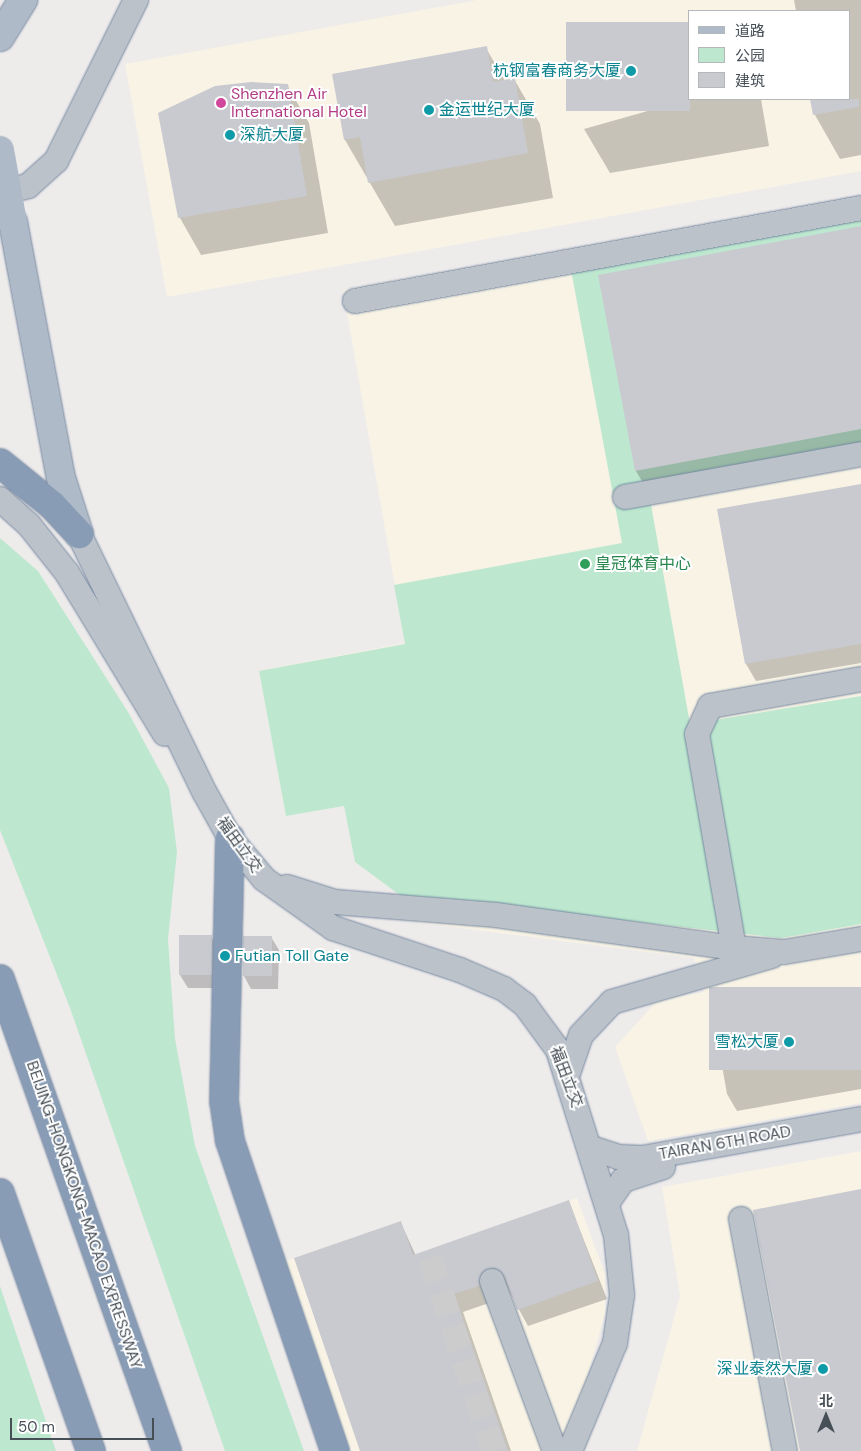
<!DOCTYPE html>
<html>
<head>
<meta charset="utf-8">
<style>
	body { margin:0 }
	#map { position:relative; width:861px; height:1451px; overflow:hidden; background:#eeebeb; font-family:"DM Sans","Noto Sans SC",sans-serif }
	div>[style] { position:absolute }
	.commercial>* { inset:0; background:#f8f3e5 }
	.green>* { inset:0; background:#bde8cf }
	.shadow>* { inset:0; background:#0003 }
	.building>* { inset:0; background:#c9cad0; transform-origin:0 0 }
	.minor-tunnel>* { height:24px; margin-top:-12px; transform-origin:0; background:repeating-linear-gradient(90deg,#cccccd 0 24px,transparent 0 36px) }
	.roads { filter:drop-shadow(0 0 1px #7487a0) drop-shadow(0 0 1px #7487a0) }
	.minor>* { height:24px; margin:-12px; padding:0 12px; transform-origin:12px; border-radius:12px; background:#bbc2c9 }
	.major>* { height:28px; margin:-14px; padding:0 14px; transform-origin:14px; border-radius:14px; background:#aebac7 }
	.highway>* { height:28px; margin:-14px; padding:0 14px; transform-origin:14px; border-radius:14px; background:#889cb5 }
	.major-bridge>* { height:28px; margin:-14px; padding:0 14px; transform-origin:14px; border-radius:14px; background:#aebac7 }
	.dots>* { width:14px; height:14px; translate:-50% -50%; box-sizing:border-box; border:2px solid #fff; border-radius:50% }
	span { translate:-50% -50%; white-space:nowrap; text-align:center; line-height:1.15; -webkit-text-stroke:4px #fff; paint-order:stroke }
	.culture-label { font-size:16px; color:#0d838f }
	.right { translate:-100% -50%; text-align:right }
	.left { translate:0 -50%; text-align:left }
	.hotel-label { font-size:16px; color:#b23c85 }
	.leisure-label { font-size:16px; color:#27864d }
	.street-label { font-size:16px; color:#464e56 }
	.legend { position:absolute; left:688px; top:10px; width:162px; height:90px; box-sizing:border-box; background:#fff; border:1px solid #b5b8bb; margin:0; padding:6px 9px; list-style:none; font-size:15px; color:#464e56 }
	.legend li { display:flex; align-items:center; gap:10px; height:25px }
	.legend b { width:25px; border:1px solid #b5b8bb }
	.north { position:absolute; left:801px; top:1391px; width:50px; height:50px; -webkit-text-stroke:4px #fff; paint-order:stroke; rotate:0deg; font-size:14px; font-weight:700; line-height:20px; text-align:center; color:#464e56 }
	.north::after { content:''; display:block; margin:auto; width:18px; height:22px; background:#464e56; clip-path:polygon(50% 0,100% 100%,50% 72%,0 100%) }
	.scale { position:absolute; left:10px; top:1418px; width:144px; height:22px; box-sizing:border-box; border:2px solid #464e56; border-top:0; padding-left:6px; font-size:15px; line-height:18px; white-space:nowrap; color:#464e56; -webkit-text-stroke:4px #fff; paint-order:stroke }
</style>
</head>
<body>
<div id="map">
	<div class="commercial">
		<div style="clip-path:polygon(evenodd,477px 0,861px 0,861px 171px,167px 297px,125px 64px,477px 0,690px 11px,850px 11px,850px 99px,690px 99px,690px 11px)"></div>
		<div style="clip-path:polygon(861px 196px,861px 1103px,648px 1141px,615px 1047px,658px 1000px,704px 992px,694px 958px,406px 921px,401px 896px,355px 862px,344px 806px,286px 816px,259px 671px,405px 643px,343px 290px)"></div>
		<div style="clip-path:polygon(861px 1151px,861px 1451px,637px 1451px,680px 1296px,662px 1187px)"></div>
		<div style="clip-path:polygon(577px 1198px,605px 1274px,605px 1313px,582px 1396px,556px 1451px,350px 1451px,285px 1261px,401px 1221px,413px 1255px)"></div>
	</div>
	<div class="green">
		<div style="clip-path:polygon(861px 217px,861px 443px,647px 482px,690px 724px,861px 696px,861px 924px,781px 938px,401px 896px,355px 862px,344px 806px,286px 816px,259px 671px,405px 644px,394px 585px,622px 543px,571px 270px)"></div>
		<div style="clip-path:polygon(0 538px,38px 571px,128px 712px,169px 788px,177px 852px,168px 939px,175px 1039px,195px 1146px,304px 1451px,225px 1451px,70px 1008px,0 830px)"></div>
		<div style="clip-path:polygon(0 1286px,56px 1451px,0 1451px)"></div>
	</div>
	<div class="shadow">
		<div style="clip-path:polygon(794px 0,861px 0,861px 155px,840px 159px,815px 115px,812px 99px,850px 99px,850px 11px,796px 11px)"></div>
		<div style="clip-path:polygon(486px 48px,505px 81px,514px 79px,540px 124px,553px 198px,395px 226px,345px 140px,333px 75px)"></div>
		<div style="clip-path:polygon(287px 85px,309px 123px,328px 233px,201px 255px,180px 218px,160px 114px)"></div>
		<div style="clip-path:polygon(690px 99px,761px 99px,769px 146px,610px 173px,584px 129px)"></div>
		<div style="clip-path:polygon(861px 227px,861px 448px,646px 488px,636px 471px,600px 276px)"></div>
		<div style="clip-path:polygon(861px 485px,861px 663px,756px 681px,746px 664px)"></div>
		<div style="clip-path:polygon(181px 936px,211px 936px,219px 950px,218px 988px,188px 988px,180px 975px)"></div>
		<div style="clip-path:polygon(271px 937px,279px 950px,278px 989px,251px 989px,244px 976px)"></div>
		<div style="clip-path:polygon(861px 989px,861px 1089px,737px 1111px,727px 1094px,713px 1015px)"></div>
		<div style="clip-path:polygon(569px 1202px,607px 1299px,528px 1326px,505px 1284px,489px 1303px,463px 1312px,511px 1451px,362px 1451px,401px 1223px,416px 1256px)"></div>
	</div>
	<div class="building">
		<div style="left:690px;top:22px;width:89px;height:124px;rotate:90deg"></div>
		<div style="clip-path:polygon(487px 46px,493px 82px,515px 78px,528px 153px,368px 183px,360px 137px,344px 140px,332px 74px)"></div>
		<div style="clip-path:polygon(251px 82px,288px 84px,307px 196px,178px 218px,158px 113px,215px 86px)"></div>
		<div style="clip-path:polygon(810px 99px,859px 99px,859px 107px,813px 115px)"></div>
		<div style="clip-path:polygon(861px 226px,861px 429px,635px 471px,598px 275px)"></div>
		<div style="clip-path:polygon(861px 484px,861px 644px,745px 664px,717px 509px)"></div>
		<div style="left:179px;top:935px;width:33px;height:40px"></div>
		<div style="left:243px;top:936px;width:29px;height:40px"></div>
		<div style="left:861px;top:987px;width:83px;height:152px;rotate:90deg"></div>
		<div style="clip-path:polygon(861px 1189px,861px 1451px,800px 1451px,753px 1210px)"></div>
		<div style="clip-path:polygon(569px 1200px,598px 1281px,517px 1310px,505px 1276px,494px 1267px,481px 1273px,479px 1286px,454px 1294px,508px 1451px,360px 1451px,294px 1258px,401px 1221px,413px 1255px)"></div>
	</div>
	<div class="minor-tunnel">
		<div style="left:430px;top:1258px;width:203px;rotate:71.7deg"></div>
	</div>
	<div class="roads">
		<div class="minor">
			<div style="left:0;top:193px;width:29px;rotate:-14deg"></div>
			<div style="left:28px;top:186px;width:38px;rotate:-42deg"></div>
			<div style="left:56px;top:161px;width:180px;rotate:-63.6deg"></div>
			<div style="left:355px;top:301px;width:514px;rotate:-10.41deg"></div>
			<div style="left:625px;top:497px;width:240px;rotate:-10.3deg"></div>
			<div style="left:0;top:499px;width:39px;rotate:42deg"></div>
			<div style="left:29px;top:525px;width:61px;rotate:51.6deg"></div>
			<div style="left:67px;top:573px;width:188px;rotate:58.7deg"></div>
			<div style="left:79px;top:534px;width:288px;rotate:64.1deg"></div>
			<div style="left:205px;top:793px;width:51px;rotate:60.9deg"></div>
			<div style="left:230px;top:838px;width:53px;rotate:50.3deg"></div>
			<div style="left:264px;top:879px;width:85px;rotate:35.4deg"></div>
			<div style="left:333px;top:928px;width:134px;rotate:18.3deg"></div>
			<div style="left:460px;top:970px;width:48px;rotate:23.4deg"></div>
			<div style="left:504px;top:989px;width:26px;rotate:37deg"></div>
			<div style="left:525px;top:1005px;width:56px;rotate:53.7deg"></div>
			<div style="left:558px;top:1050px;width:194px;rotate:72.6deg"></div>
			<div style="left:616px;top:1235px;width:60px;rotate:84.3deg"></div>
			<div style="left:622px;top:1295px;width:49px;rotate:98.3deg"></div>
			<div style="left:615px;top:1343px;width:117px;rotate:112.6deg"></div>
			<div style="left:287px;top:887px;width:50px;rotate:17.4deg"></div>
			<div style="left:335px;top:902px;width:162px;rotate:4.6deg"></div>
			<div style="left:496px;top:915px;width:240px;rotate:7.9deg"></div>
			<div style="left:734px;top:948px;width:50px;rotate:4.6deg"></div>
			<div style="left:784px;top:952px;width:78px;rotate:-9.6deg"></div>
			<div style="left:734px;top:948px;width:217px;rotate:-99.8deg"></div>
			<div style="left:697px;top:734px;width:31px;rotate:-65deg"></div>
			<div style="left:710px;top:706px;width:153px;rotate:-10.1deg"></div>
			<div style="left:568px;top:1073px;width:40px;rotate:-71.1deg"></div>
			<div style="left:581px;top:1035px;width:45px;rotate:-46.8deg"></div>
			<div style="left:612px;top:1002px;width:166px;rotate:-16.1deg"></div>
			<div style="left:591px;top:1148px;width:28px;rotate:18deg"></div>
			<div style="left:618px;top:1157px;width:25px;rotate:2deg"></div>
			<div style="left:643px;top:1158px;width:221px;rotate:-10.1deg"></div>
			<div style="left:607px;top:1203px;width:28px;rotate:-55deg"></div>
			<div style="left:623px;top:1180px;width:42px;rotate:-18deg"></div>
			<div style="left:741px;top:1219px;width:236px;rotate:79.3deg"></div>
			<div style="left:492px;top:1281px;width:181px;rotate:69.7deg"></div>
		</div>
		<div class="major">
			<div style="left:0;top:37px;width:44px;rotate:-58.1deg"></div>
			<div style="left:13px;top:222px;width:260px;rotate:79.4deg"></div>
			<div style="left:61px;top:478px;width:59px;rotate:72.2deg"></div>
		</div>
		<div class="highway">
			<div style="left:0;top:463px;width:67px;rotate:38.9deg"></div>
			<div style="left:52px;top:505px;width:40px;rotate:47deg"></div>
			<div style="left:230px;top:838px;width:263px;rotate:91.3deg"></div>
			<div style="left:224px;top:1101px;width:40px;rotate:81.5deg"></div>
			<div style="left:230px;top:1141px;width:327px;rotate:71.3deg"></div>
			<div style="left:0;top:979px;width:501px;rotate:70.52deg"></div>
			<div style="left:0;top:1193px;width:274px;rotate:70.6deg"></div>
		</div>
	</div>
	<div class="major-bridge">
		<div style="left:0;top:150px;width:73px;rotate:79.8deg"></div>
	</div>
	<div class="dots">
		<div style="left:631px;top:71px;background:#0f9aa8"></div>
		<div style="left:221px;top:103px;background:#d1479c"></div>
		<div style="left:429px;top:110px;background:#0f9aa8"></div>
		<div style="left:230px;top:135px;background:#0f9aa8"></div>
		<div style="left:585px;top:564px;background:#2e9e5b"></div>
		<div style="left:225px;top:956px;background:#0f9aa8"></div>
		<div style="left:789px;top:1042px;background:#0f9aa8"></div>
		<div style="left:823px;top:1369px;background:#0f9aa8"></div>
	</div>
	<div class="culture-label">
		<span class="right" style="left:621px;top:71px">杭钢富春商务大厦</span>
		<span class="left" style="left:439px;top:110px">金运世纪大厦</span>
		<span class="left" style="left:240px;top:135px">深航大厦</span>
		<span class="left" style="left:235px;top:956px">Futian Toll Gate</span>
		<span class="right" style="left:779px;top:1042px">雪松大厦</span>
		<span class="right" style="left:813px;top:1369px">深业泰然大厦</span>
	</div>
	<div class="hotel-label">
		<span class="left" style="left:231px;top:103px">Shenzhen Air<br>International Hotel</span>
	</div>
	<div class="leisure-label">
		<span class="left" style="left:595px;top:564px">皇冠体育中心</span>
	</div>
	<div class="street-label">
		<span style="left:239px;top:845px;rotate:54deg">福田立交</span>
		<span style="left:566px;top:1077px;rotate:69deg">福田立交</span>
		<span style="left:725px;top:1143px;rotate:-10deg">TAIRAN 6TH ROAD</span>
		<span style="left:84px;top:1215px;rotate:71deg">BEIJING-HONGKONG-MACAO EXPRESSWAY</span>
	</div>
	<ul class="legend">
	<li><b style="height:6px;background:#aebac7"></b>道路</li>
	<li><b style="height:14px;background:#bde8cf"></b>公园</li>
	<li><b style="height:14px;background:#c9cad0"></b>建筑</li>
	</ul>
	<div class="north">北</div>
	<div class="scale">50 m</div>
</div>
</body>
</html>
